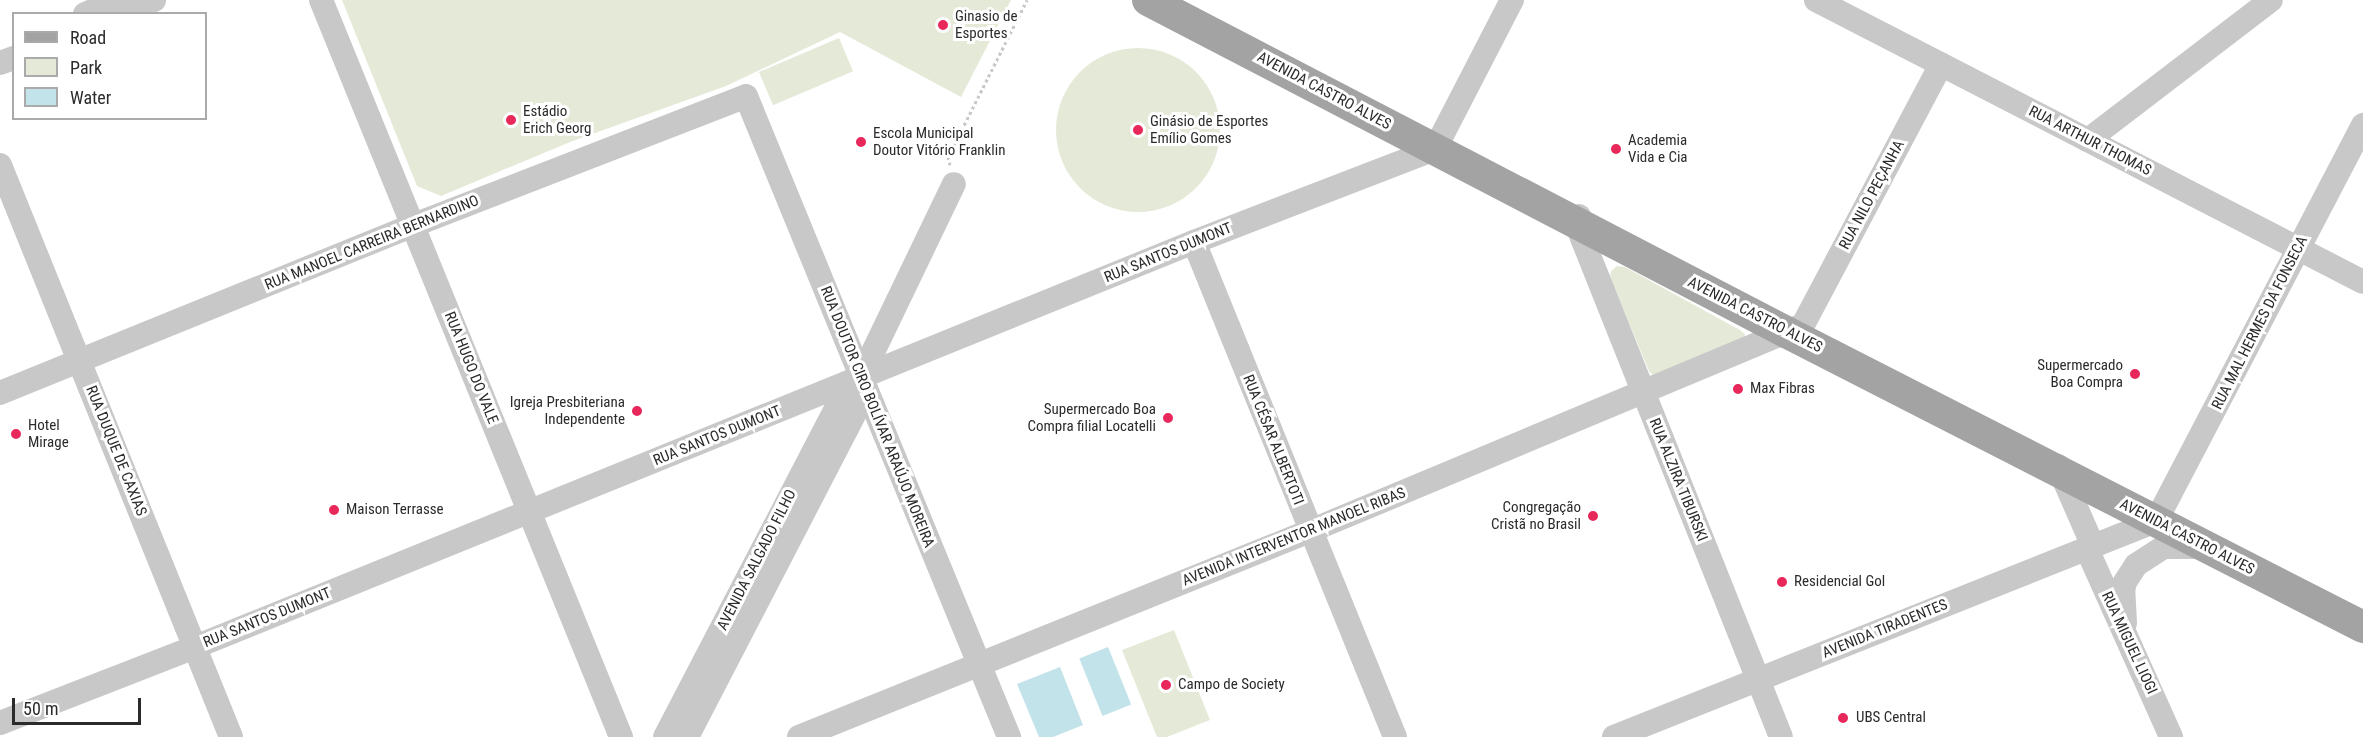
<!DOCTYPE html>
<html>
<head>
<meta charset="utf-8">
<style>
	body { margin:0 }
	#map { position:relative; width:2363px; height:737px; overflow:hidden; background:#fff; font-family:"Roboto Condensed",sans-serif }
	div>[style] { position:absolute }
	.green>* { inset:0; background:#e5ead8; transform-origin:0 0 }
	.round { border-radius:50% }
	.water>* { inset:0; background:#c3e3eb; transform-origin:0 0 }
	.path>* { height:3px; margin-top:-1.5px; transform-origin:0; background:repeating-linear-gradient(90deg,#c8c8c8 0 3px,transparent 0 6px) }
	.minor>* { height:24px; margin:-12px; padding:0 12px; transform-origin:12px; border-radius:12px; background:#c8c8c8 }
	.major>* { height:32px; margin:-16px; padding:0 16px; transform-origin:16px; border-radius:16px; background:#a3a3a3 }
	.dots>* { width:16px; height:16px; translate:-50% -50%; box-sizing:border-box; border:3px solid #fff; border-radius:50% }
	span { translate:-50% -50%; white-space:nowrap; text-align:center; line-height:1.15; -webkit-text-stroke:6px #fff; paint-order:stroke }
	.poi-label { font-size:15px; color:#2b2b2b }
	.left { translate:0 -50%; text-align:left }
	.right { translate:-100% -50%; text-align:right }
	.street-label { font-size:15px; color:#2b2b2b }
	.legend { position:absolute; left:12px; top:12px; width:195px; height:108px; box-sizing:border-box; background:#fff; border:2px solid #aaa; margin:0; padding:8px 10px; list-style:none; font-size:18px; color:#2b2b2b }
	.legend li { display:flex; align-items:center; gap:12px; height:30px }
	.legend b { width:30px; border:2px solid #aaa }
	.scale { position:absolute; left:12px; top:698px; width:129px; height:27px; box-sizing:border-box; border:3px solid #2b2b2b; border-top:0; padding-left:8px; font-size:18px; line-height:21px; white-space:nowrap; color:#2b2b2b; -webkit-text-stroke:4px #fff; paint-order:stroke }
</style>
</head>
<body>
<div id="map">
	<div class="green">
		<div style="clip-path:polygon(342px 0,1011px 0,961px 97px,840px 32px,726px 86px,570px 142px,441px 196px,417px 186px)"></div>
		<div style="left:839px;top:38px;width:36px;height:87px;rotate:67deg"></div>
		<div class="round" style="left:1056px;top:48px;width:164px;height:164px"></div>
		<div style="clip-path:polygon(1617px 266px,1625px 267px,1740px 330px,1745px 334px,1744px 339px,1654px 376px,1649px 371px,1610px 278px,1611px 271px)"></div>
		<div style="clip-path:polygon(1174px 630px,1210px 720px,1167px 737px,1157px 737px,1122px 650px)"></div>
	</div>
	<div class="water">
		<div style="left:1108px;top:647px;width:62px;height:31px;rotate:68deg"></div>
		<div style="clip-path:polygon(1060px 667px,1083px 725px,1053px 737px,1039px 737px,1017px 684px)"></div>
	</div>
	<div class="path">
		<div style="left:950px;top:165px;width:8px;rotate:-104deg"></div>
		<div style="left:948px;top:157px;width:176px;rotate:-63.3deg"></div>
	</div>
	<div class="minor">
		<div style="left:321px;top:0;width:796px;rotate:67.85deg"></div>
		<div style="left:1816px;top:0;width:615px;rotate:27.27deg"></div>
		<div style="left:85px;top:14px;width:36px;rotate:-23deg"></div>
		<div style="left:121px;top:14px;width:36px;rotate:-23deg"></div>
		<div style="left:0;top:63px;width:15px;rotate:-20deg"></div>
		<div style="left:2088px;top:140px;width:230px;rotate:-37.4deg"></div>
		<div style="left:0;top:165px;width:617px;rotate:68.01deg"></div>
		<div style="left:1579px;top:216px;width:8px;rotate:113deg"></div>
		<div style="left:1576px;top:223px;width:553px;rotate:68.26deg"></div>
		<div style="left:1194px;top:242px;width:534px;rotate:67.9deg"></div>
		<div style="left:861px;top:377px;width:214px;rotate:-64.3deg"></div>
		<div style="left:0;top:393px;width:447px;rotate:-22.1deg"></div>
		<div style="left:414px;top:225px;width:356px;rotate:-21.2deg"></div>
		<div style="left:746px;top:96px;width:693px;rotate:67.69deg"></div>
		<div style="left:2058px;top:466px;width:87px;rotate:66.4deg"></div>
		<div style="left:2087px;top:549px;width:206px;rotate:65.9deg"></div>
		<div style="left:2125px;top:623px;width:33px;rotate:-93deg"></div>
		<div style="left:2123px;top:590px;width:8px;rotate:-76deg"></div>
		<div style="left:2125px;top:582px;width:20px;rotate:-57deg"></div>
		<div style="left:2136px;top:565px;width:33px;rotate:-33deg"></div>
		<div style="left:2164px;top:547px;width:37px"></div>
		<div style="left:0;top:723px;width:209px;rotate:-21.3deg"></div>
		<div style="left:195px;top:647px;width:1078px;rotate:-22.07deg"></div>
		<div style="left:1194px;top:242px;width:258px;rotate:-21.1deg"></div>
		<div style="left:1435px;top:149px;width:168px;rotate:-62.7deg"></div>
		<div style="left:665px;top:737px;width:399px;rotate:-62.5deg"></div>
		<div style="left:687px;top:737px;width:390px;rotate:-62.6deg"></div>
		<div style="left:799px;top:737px;width:551px;rotate:-21.96deg"></div>
		<div style="left:1310px;top:531px;width:534px;rotate:-22.68deg"></div>
		<div style="left:1803px;top:325px;width:295px;rotate:-62.1deg"></div>
		<div style="left:1614px;top:737px;width:583px;rotate:-21.73deg"></div>
		<div style="left:2156px;top:521px;width:447px;rotate:-62.4deg"></div>
	</div>
	<div class="major">
		<div style="left:1148px;top:0;width:721px;rotate:27.49deg"></div>
		<div style="left:1788px;top:333px;width:646px;rotate:27.08deg"></div>
	</div>
	<div class="dots">
		<div style="left:943px;top:25px;background:#e8285a"></div>
		<div style="left:511px;top:120px;background:#e8285a"></div>
		<div style="left:1138px;top:130px;background:#e8285a"></div>
		<div style="left:861px;top:142px;background:#e8285a"></div>
		<div style="left:1616px;top:149px;background:#e8285a"></div>
		<div style="left:2135px;top:374px;background:#e8285a"></div>
		<div style="left:1738px;top:389px;background:#e8285a"></div>
		<div style="left:637px;top:411px;background:#e8285a"></div>
		<div style="left:1168px;top:418px;background:#e8285a"></div>
		<div style="left:16px;top:434px;background:#e8285a"></div>
		<div style="left:334px;top:510px;background:#e8285a"></div>
		<div style="left:1593px;top:516px;background:#e8285a"></div>
		<div style="left:1782px;top:582px;background:#e8285a"></div>
		<div style="left:1166px;top:685px;background:#e8285a"></div>
		<div style="left:1843px;top:718px;background:#e8285a"></div>
	</div>
	<div class="poi-label">
		<span class="left" style="left:955px;top:25px">Ginasio de<br>Esportes</span>
		<span class="left" style="left:523px;top:120px">Estádio<br>Erich Georg</span>
		<span class="left" style="left:1150px;top:130px">Ginásio de Esportes<br>Emílio Gomes</span>
		<span class="left" style="left:873px;top:142px">Escola Municipal<br>Doutor Vitório Franklin</span>
		<span class="left" style="left:1628px;top:149px">Academia<br>Vida e Cia</span>
		<span class="right" style="left:2123px;top:374px">Supermercado<br>Boa Compra</span>
		<span class="left" style="left:1750px;top:389px">Max Fibras</span>
		<span class="right" style="left:625px;top:411px">Igreja Presbiteriana<br>Independente</span>
		<span class="right" style="left:1156px;top:418px">Supermercado Boa<br>Compra filial Locatelli</span>
		<span class="left" style="left:28px;top:434px">Hotel<br>Mirage</span>
		<span class="right" style="left:1581px;top:516px">Congregação<br>Cristã no Brasil</span>
		<span class="left" style="left:346px;top:510px">Maison Terrasse</span>
		<span class="left" style="left:1794px;top:582px">Residencial Gol</span>
		<span class="left" style="left:1178px;top:685px">Campo de Society</span>
		<span class="left" style="left:1856px;top:718px">UBS Central</span>
	</div>
	<div class="street-label">
		<span style="left:1324px;top:91px;rotate:28deg">AVENIDA CASTRO ALVES</span>
		<span style="left:2090px;top:141px;rotate:27deg">RUA ARTHUR THOMAS</span>
		<span style="left:1872px;top:195px;rotate:-62deg">RUA NILO PEÇANHA</span>
		<span style="left:372px;top:243px;rotate:-22deg">RUA MANOEL CARREIRA BERNARDINO</span>
		<span style="left:1168px;top:253px;rotate:-22deg">RUA SANTOS DUMONT</span>
		<span style="left:1755px;top:315px;rotate:27deg">AVENIDA CASTRO ALVES</span>
		<span style="left:2260px;top:323px;rotate:-63deg">RUA MAL HERMES DA FONSECA</span>
		<span style="left:471px;top:368px;rotate:68deg">RUA HUGO DO VALE</span>
		<span style="left:877px;top:417px;rotate:68deg">RUA DOUTOR CIRO BOLÍVAR ARAÚJO MOREIRA</span>
		<span style="left:717px;top:436px;rotate:-22deg">RUA SANTOS DUMONT</span>
		<span style="left:1273px;top:440px;rotate:68deg">RUA CÉSAR ALBERTOTI</span>
		<span style="left:116px;top:451px;rotate:68deg">RUA DUQUE DE CAXIAS</span>
		<span style="left:1678px;top:480px;rotate:68deg">RUA ALZIRA TIBURSKI</span>
		<span style="left:1294px;top:537px;rotate:-22deg">AVENIDA INTERVENTOR MANOEL RIBAS</span>
		<span style="left:2187px;top:537px;rotate:27deg">AVENIDA CASTRO ALVES</span>
		<span style="left:757px;top:560px;rotate:-63deg">AVENIDA SALGADO FILHO</span>
		<span style="left:267px;top:618px;rotate:-22deg">RUA SANTOS DUMONT</span>
		<span style="left:1885px;top:629px;rotate:-22deg">AVENIDA TIRADENTES</span>
		<span style="left:2129px;top:643px;rotate:65deg">RUA MIGUEL LIOGI</span>
	</div>
	<ul class="legend">
	<li><b style="height:8px;background:#a3a3a3"></b>Road</li>
	<li><b style="height:16px;background:#e5ead8"></b>Park</li>
	<li><b style="height:16px;background:#c3e3eb"></b>Water</li>
	</ul>
	<div class="scale">50 m</div>
</div>
</body>
</html>
